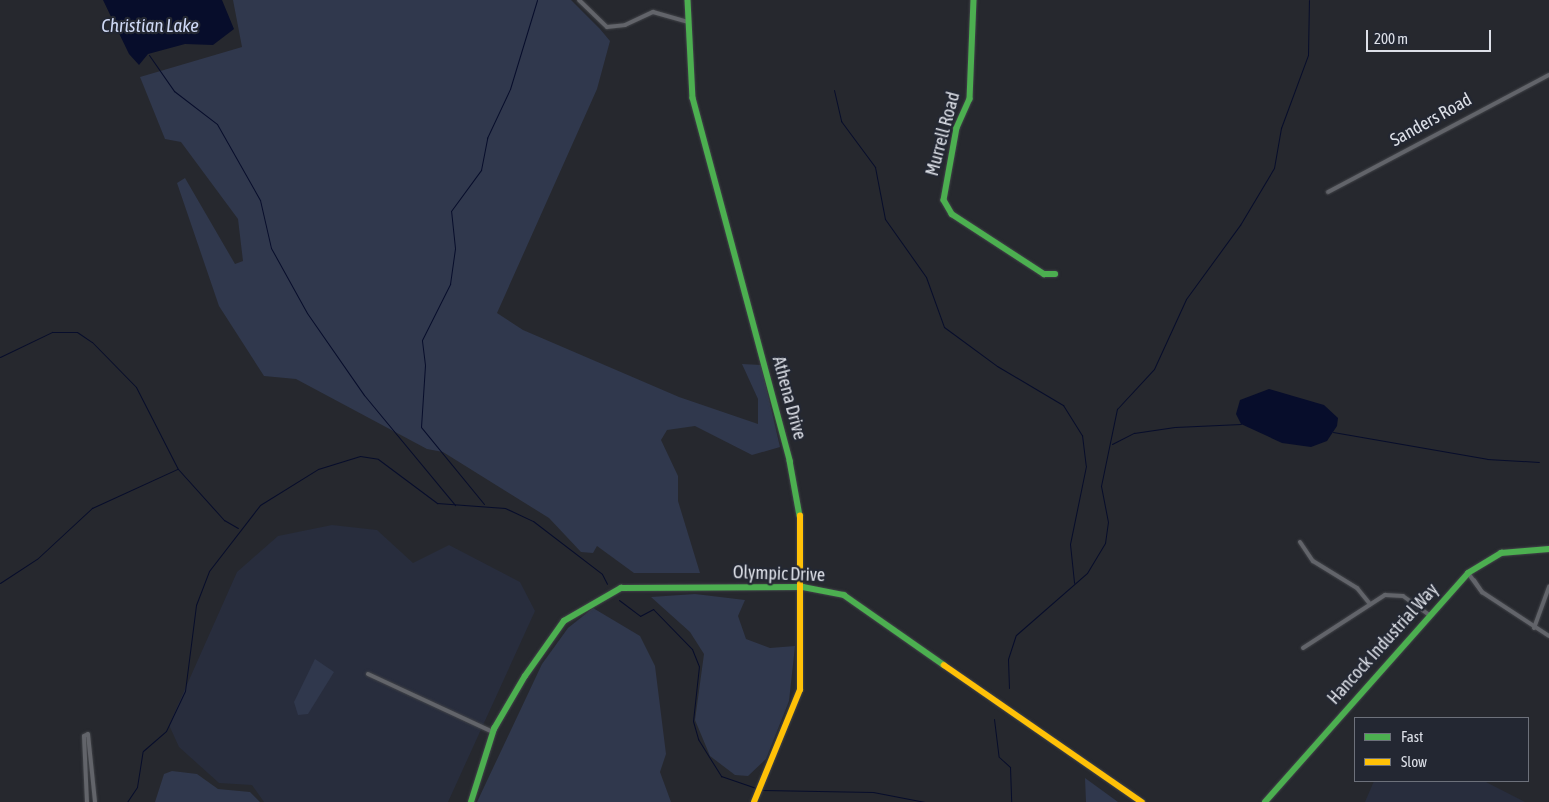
<!DOCTYPE html>
<html>
<head>
<meta charset="utf-8">
<style>
	body { margin:0 }
	#map { position:relative; width:1549px; height:802px; overflow:hidden; background:#26282e; font-family:"Asap Condensed",sans-serif }
	div>[style] { position:absolute }
	.built>* { inset:0; background:#282d3d }
	.green>* { inset:0; background:#30384d }
	.water>* { inset:0; background:#070d2b }
	.stream>* { height:1px; margin:-0.5px; padding:0 0.5px; transform-origin:0.5px; border-radius:0.5px; background:#070d2b }
	.roads { filter:drop-shadow(0 0 1px #414348) drop-shadow(0 0 1px #414348) }
	.street>* { height:4px; margin:-2px; padding:0 2px; transform-origin:2px; border-radius:2px; background:#62646a }
	.fast>* { height:5.5px; margin:-2.75px; padding:0 2.75px; transform-origin:2.75px; border-radius:2.75px; background:#4caf50 }
	.slow>* { height:5.5px; margin:-2.75px; padding:0 2.75px; transform-origin:2.75px; border-radius:2.75px; background:#ffc107 }
	span { translate:-50% -50%; white-space:nowrap; text-align:center; line-height:1.15; -webkit-text-stroke:4.5px #232732; paint-order:stroke }
	.street-label { font-size:18px; color:#dde0e8 }
	.water-label { font-size:19px; color:#cfd9f5; font-style:italic }
	.legend { position:absolute; left:1354px; top:717px; width:175px; height:65px; box-sizing:border-box; background:#232732; border:1px solid #6d717b; margin:0; padding:6px 9px; list-style:none; font-size:15px; color:#dde0e8 }
	.legend li { display:flex; align-items:center; gap:10px; height:25px }
	.legend b { width:25px; border:1px solid #6d717b }
	.scale { position:absolute; left:1366px; top:30px; width:125px; height:22px; box-sizing:border-box; border:2px solid #dde0e8; border-top:0; padding-left:6px; font-size:15px; line-height:18px; white-space:nowrap; color:#dde0e8; -webkit-text-stroke:4px #232732; paint-order:stroke }
</style>
</head>
<body>
<div id="map">
	<div class="built">
		<div style="clip-path:polygon(332px 525px,377px 530px,413px 563px,449px 545px,520px 582px,535px 611px,448px 802px,264px 802px,252px 785px,219px 783px,179px 747px,169px 725px,237px 572px,278px 536px)"></div>
		<div style="clip-path:polygon(1374px 781px,1484px 781px,1525px 802px,1365px 802px)"></div>
	</div>
	<div class="green">
		<div style="clip-path:polygon(233px 0,571px 0,600px 29px,610px 41px,597px 89px,497px 313px,523px 330px,679px 397px,758px 424px,758px 399px,742px 364px,761px 365px,780px 447px,752px 455px,695px 426px,667px 430px,661px 440px,678px 476px,678px 501px,700px 573px,634px 573px,597px 546px,593px 553px,581px 552px,549px 518px,443px 452px,427px 449px,296px 379px,264px 376px,219px 306px,177px 183px,185px 178px,235px 264px,243px 261px,238px 219px,181px 142px,165px 139px,140px 77px,242px 47px)"></div>
		<div style="clip-path:polygon(695px 594px,745px 600px,738px 616px,746px 639px,770px 648px,795px 646px,789px 701px,766px 759px,748px 776px,735px 775px,710px 756px,695px 720px,704px 654px,690px 632px,651px 597px)"></div>
		<div style="clip-path:polygon(593px 608px,640px 636px,655px 666px,666px 754px,660px 772px,671px 802px,477px 802px,542px 664px,568px 628px)"></div>
		<div style="clip-path:polygon(315px 659px,334px 672px,308px 714px,298px 715px,294px 702px)"></div>
		<div style="clip-path:polygon(172px 771px,197px 774px,218px 789px,250px 792px,260px 802px,155px 802px,164px 774px)"></div>
		<div style="clip-path:polygon(1085px 778px,1118px 802px,1086px 802px)"></div>
	</div>
	<div class="water">
		<div style="clip-path:polygon(103px 0,222px 0,234px 29px,213px 45px,185px 44px,148px 54px,139px 65px,129px 54px)"></div>
		<div style="clip-path:polygon(1269px 389px,1324px 405px,1338px 418px,1337px 426px,1327px 441px,1311px 447px,1282px 443px,1241px 424px,1236px 414px,1240px 400px)"></div>
	</div>
	<div class="stream">
		<div style="left:149px;top:55px;width:44px;rotate:55.2deg"></div>
		<div style="left:174px;top:91px;width:54px;rotate:37.5deg"></div>
		<div style="left:217px;top:124px;width:87px;rotate:60.5deg"></div>
		<div style="left:260px;top:200px;width:49px;rotate:77.1deg"></div>
		<div style="left:271px;top:248px;width:74px;rotate:61deg"></div>
		<div style="left:307px;top:313px;width:100px;rotate:55.2deg"></div>
		<div style="left:364px;top:395px;width:143px;rotate:50.4deg"></div>
		<div style="left:834px;top:90px;width:32px;rotate:77deg"></div>
		<div style="left:841px;top:121px;width:57px;rotate:53.5deg"></div>
		<div style="left:875px;top:167px;width:53px;rotate:79.1deg"></div>
		<div style="left:885px;top:219px;width:71px;rotate:54.7deg"></div>
		<div style="left:926px;top:277px;width:53px;rotate:70.2deg"></div>
		<div style="left:944px;top:327px;width:66px;rotate:36.3deg"></div>
		<div style="left:997px;top:366px;width:77px;rotate:30.6deg"></div>
		<div style="left:1063px;top:405px;width:36px;rotate:58deg"></div>
		<div style="left:1082px;top:435px;width:31px;rotate:83deg"></div>
		<div style="left:1086px;top:466px;width:80px;rotate:101.6deg"></div>
		<div style="left:1070px;top:544px;width:39px;rotate:84deg"></div>
		<div style="left:0;top:357px;width:58px;rotate:-25.7deg"></div>
		<div style="left:52px;top:332px;width:25px"></div>
		<div style="left:77px;top:332px;width:18px;rotate:34deg"></div>
		<div style="left:92px;top:342px;width:63px;rotate:45.6deg"></div>
		<div style="left:136px;top:387px;width:92px;rotate:62.9deg"></div>
		<div style="left:178px;top:469px;width:69px;rotate:48deg"></div>
		<div style="left:224px;top:520px;width:16px;rotate:30deg"></div>
		<div style="left:1333px;top:432px;width:156px;rotate:9.9deg"></div>
		<div style="left:1487px;top:459px;width:52px;rotate:3.3deg"></div>
		<div style="left:1112px;top:444px;width:25px;rotate:-27deg"></div>
		<div style="left:1134px;top:433px;width:41px;rotate:-8.3deg"></div>
		<div style="left:1175px;top:427px;width:66px;rotate:-2.6deg"></div>
		<div style="left:484px;top:504px;width:99px;rotate:-129.3deg"></div>
		<div style="left:421px;top:427px;width:62px;rotate:-86.3deg"></div>
		<div style="left:425px;top:365px;width:25px;rotate:-97deg"></div>
		<div style="left:422px;top:340px;width:63px;rotate:-63.4deg"></div>
		<div style="left:450px;top:284px;width:36px;rotate:-82deg"></div>
		<div style="left:455px;top:248px;width:37px;rotate:-96deg"></div>
		<div style="left:451px;top:211px;width:51px;rotate:-53.8deg"></div>
		<div style="left:481px;top:170px;width:33px;rotate:-79deg"></div>
		<div style="left:487px;top:138px;width:54px;rotate:-64.9deg"></div>
		<div style="left:510px;top:89px;width:93px;rotate:-73.1deg"></div>
		<div style="left:0;top:583px;width:45px;rotate:-33.3deg"></div>
		<div style="left:38px;top:558px;width:74px;rotate:-42.8deg"></div>
		<div style="left:92px;top:508px;width:94px;rotate:-24.6deg"></div>
		<div style="left:619px;top:600px;width:26px;rotate:37deg"></div>
		<div style="left:640px;top:616px;width:15px;rotate:-28deg"></div>
		<div style="left:653px;top:609px;width:56px;rotate:45.7deg"></div>
		<div style="left:692px;top:649px;width:18px;rotate:68deg"></div>
		<div style="left:699px;top:666px;width:55px;rotate:96.2deg"></div>
		<div style="left:693px;top:721px;width:19px;rotate:74deg"></div>
		<div style="left:698px;top:739px;width:44px;rotate:58.1deg"></div>
		<div style="left:721px;top:776px;width:37px;rotate:19deg"></div>
		<div style="left:1009px;top:688px;width:29px;rotate:-92deg"></div>
		<div style="left:1008px;top:659px;width:25px;rotate:-72deg"></div>
		<div style="left:1016px;top:635px;width:94px;rotate:-41.1deg"></div>
		<div style="left:1087px;top:573px;width:35px;rotate:-59deg"></div>
		<div style="left:1105px;top:543px;width:21px;rotate:-82deg"></div>
		<div style="left:1108px;top:522px;width:37px;rotate:-101deg"></div>
		<div style="left:1101px;top:486px;width:79px;rotate:-78.3deg"></div>
		<div style="left:1117px;top:409px;width:54px;rotate:-47.2deg"></div>
		<div style="left:1154px;top:369px;width:77px;rotate:-65.4deg"></div>
		<div style="left:1186px;top:299px;width:92px;rotate:-53.9deg"></div>
		<div style="left:1240px;top:225px;width:66px;rotate:-59.2deg"></div>
		<div style="left:1274px;top:168px;width:41px;rotate:-80.1deg"></div>
		<div style="left:1281px;top:128px;width:78px;rotate:-69.7deg"></div>
		<div style="left:1308px;top:55px;width:55px;rotate:-89deg"></div>
		<div style="left:994px;top:719px;width:38px;rotate:83deg"></div>
		<div style="left:999px;top:757px;width:15px;rotate:42deg"></div>
		<div style="left:1010px;top:767px;width:35px;rotate:88deg"></div>
		<div style="left:763px;top:790px;width:110px;rotate:1deg"></div>
		<div style="left:873px;top:792px;width:53px;rotate:10.9deg"></div>
		<div style="left:127px;top:802px;width:18px;rotate:-56deg"></div>
		<div style="left:137px;top:787px;width:36px;rotate:-81deg"></div>
		<div style="left:143px;top:751px;width:30px;rotate:-41deg"></div>
		<div style="left:166px;top:731px;width:44px;rotate:-64.6deg"></div>
		<div style="left:185px;top:691px;width:87px;rotate:-82.7deg"></div>
		<div style="left:196px;top:605px;width:36px;rotate:-69deg"></div>
		<div style="left:209px;top:571px;width:83px;rotate:-52.3deg"></div>
		<div style="left:260px;top:505px;width:68px;rotate:-31.8deg"></div>
		<div style="left:318px;top:469px;width:44px;rotate:-17.2deg"></div>
		<div style="left:360px;top:456px;width:18px;rotate:9deg"></div>
		<div style="left:378px;top:459px;width:74px;rotate:36.7deg"></div>
		<div style="left:437px;top:503px;width:68px;rotate:4.2deg"></div>
		<div style="left:505px;top:508px;width:31px;rotate:25deg"></div>
		<div style="left:533px;top:521px;width:87px;rotate:37.5deg"></div>
		<div style="left:602px;top:574px;width:11px;rotate:63deg"></div>
	</div>
	<div class="roads">
		<div class="street">
			<div style="left:579px;top:0;width:39px;rotate:44deg"></div>
			<div style="left:607px;top:27px;width:18px;rotate:-6deg"></div>
			<div style="left:625px;top:25px;width:31px;rotate:-25deg"></div>
			<div style="left:653px;top:12px;width:37px;rotate:16deg"></div>
			<div style="left:1328px;top:192px;width:250px;rotate:-27.9deg"></div>
			<div style="left:1300px;top:542px;width:23px;rotate:56deg"></div>
			<div style="left:1313px;top:561px;width:52px;rotate:31.5deg"></div>
			<div style="left:1357px;top:588px;width:21px;rotate:51deg"></div>
			<div style="left:1468px;top:573px;width:24px;rotate:54deg"></div>
			<div style="left:1482px;top:592px;width:14px;rotate:-124deg"></div>
			<div style="left:1482px;top:592px;width:80px;rotate:33.3deg"></div>
			<div style="left:1534px;top:628px;width:44px;rotate:-69.9deg"></div>
			<div style="left:1303px;top:648px;width:98px;rotate:-32.9deg"></div>
			<div style="left:1385px;top:595px;width:18px;rotate:3deg"></div>
			<div style="left:1403px;top:596px;width:31px;rotate:36deg"></div>
			<div style="left:368px;top:674px;width:138px;rotate:24.9deg"></div>
			<div style="left:87px;top:802px;width:66px;rotate:-92.6deg"></div>
			<div style="left:84px;top:736px;width:4px;rotate:-27deg"></div>
			<div style="left:88px;top:734px;width:68px;rotate:84.1deg"></div>
		</div>
		<div class="fast">
			<div style="left:688px;top:0;width:98px;rotate:87.1deg"></div>
			<div style="left:693px;top:98px;width:376px;rotate:75deg"></div>
			<div style="left:790px;top:461px;width:56px;rotate:79.7deg"></div>
			<div style="left:974px;top:0;width:99px;rotate:92.3deg"></div>
			<div style="left:970px;top:99px;width:32px;rotate:114deg"></div>
			<div style="left:957px;top:128px;width:73px;rotate:100.2deg"></div>
			<div style="left:944px;top:200px;width:16px;rotate:60deg"></div>
			<div style="left:952px;top:214px;width:110px;rotate:33.1deg"></div>
			<div style="left:1044px;top:274px;width:11px"></div>
			<div style="left:471px;top:802px;width:77px;rotate:-72.5deg"></div>
			<div style="left:494px;top:729px;width:61px;rotate:-59.7deg"></div>
			<div style="left:525px;top:676px;width:67px;rotate:-54.7deg"></div>
			<div style="left:564px;top:621px;width:66px;rotate:-30.1deg"></div>
			<div style="left:621px;top:588px;width:182px;rotate:-0.3deg"></div>
			<div style="left:803px;top:587px;width:42px;rotate:11deg"></div>
			<div style="left:844px;top:595px;width:122px;rotate:35deg"></div>
			<div style="left:1265px;top:802px;width:306px;rotate:-48.4deg"></div>
			<div style="left:1468px;top:573px;width:39px;rotate:-31deg"></div>
			<div style="left:1501px;top:553px;width:48px;rotate:-4.8deg"></div>
		</div>
		<div class="slow">
			<div style="left:944px;top:665px;width:241px;rotate:34.7deg"></div>
			<div style="left:754px;top:802px;width:121px;rotate:-67.7deg"></div>
			<div style="left:800px;top:690px;width:174px;rotate:-90deg"></div>
		</div>
	</div>
	<div class="street-label">
		<span style="left:1431px;top:120px;rotate:-29deg">Sanders Road</span>
		<span style="left:943px;top:134px;rotate:-75deg">Murrell Road</span>
		<span style="left:789px;top:398px;rotate:75deg">Athena Drive</span>
		<span style="left:779px;top:574px;rotate:2deg">Olympic Drive</span>
		<span style="left:1383px;top:644px;rotate:-48deg">Hancock Industrial Way</span>
	</div>
	<div class="water-label">
		<span style="left:150px;top:26px">Christian Lake</span>
	</div>
	<ul class="legend">
	<li><b style="height:6px;background:#4caf50"></b>Fast</li>
	<li><b style="height:6px;background:#ffc107"></b>Slow</li>
	</ul>
	<div class="scale">200 m</div>
</div>
</body>
</html>
